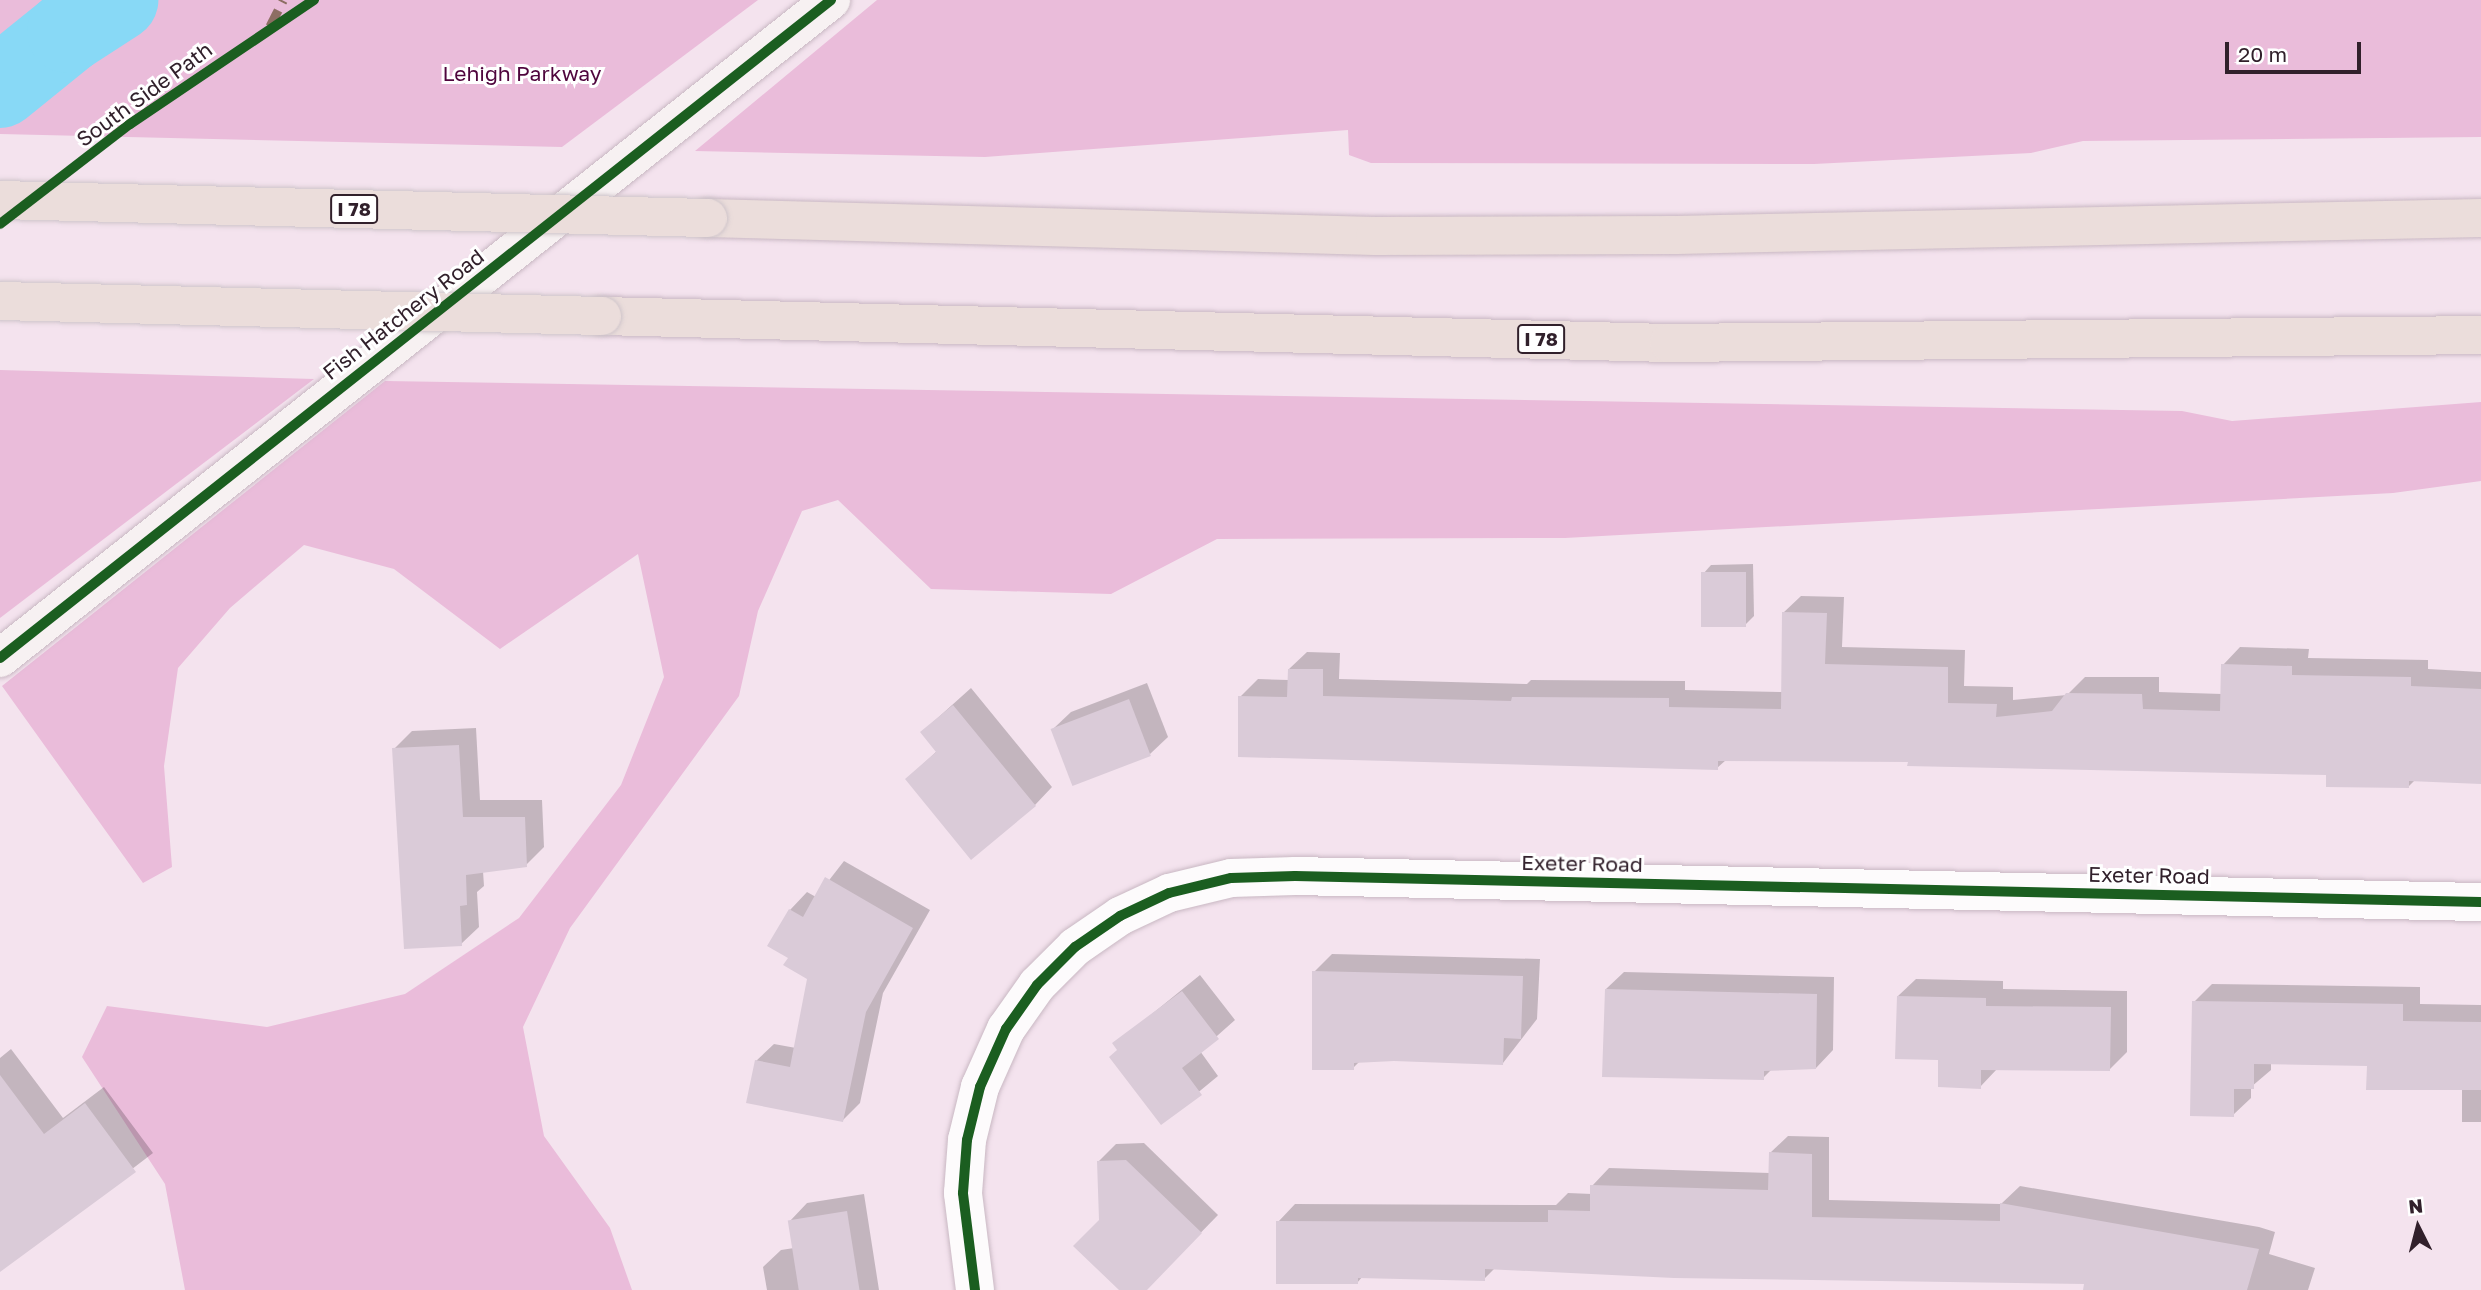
<!DOCTYPE html>
<html>
<head>
<meta charset="utf-8">
<style>
	body { margin:0 }
	#map { position:relative; width:2481px; height:1290px; overflow:hidden; background:#f4e3ee; font-family:"Golos Text",sans-serif }
	div>[style] { position:absolute }
	.green>* { inset:0; background:#eabcda }
	.shadow>* { inset:0; background:#0003 }
	.river>* { height:82px; margin:-41px; padding:0 41px; transform-origin:41px; border-radius:41px; background:#88d9f6 }
	.building>* { inset:0; background:#dacbd8; transform-origin:0 0 }
	.roads { filter:drop-shadow(0 0 2px #c9b8c3) drop-shadow(0 0 2px #c9b8c3) }
	.street>* { height:38px; margin:-19px; padding:0 19px; transform-origin:19px; border-radius:19px; background:#fdfbfc }
	.secondary>* { height:38px; margin:-19px; padding:0 19px; transform-origin:19px; border-radius:19px; background:#f7f1f2 }
	.highway>* { height:38px; margin:-19px; padding:0 19px; transform-origin:19px; border-radius:19px; background:#ebdddb }
	.bridges { filter:drop-shadow(0 0 2px #cec4ca) drop-shadow(0 0 2px #cec4ca) }
	.highway-bridge>* { height:38px; margin:-19px; padding:0 19px; transform-origin:19px; border-radius:19px; background:#ebdddb }
	.quiet>* { height:9px; margin-top:-4.5px; transform-origin:0; background:repeating-linear-gradient(90deg,#8d6e63 0 18px,transparent 0 27px) }
	.cycleway>* { height:10px; margin:-5px; padding:0 5px; transform-origin:5px; border-radius:5px; background:#1b5e20 }
	span { translate:-50% -50%; white-space:nowrap; text-align:center; line-height:1.15; -webkit-text-stroke:6px #fff; paint-order:stroke }
	.shield-label span { padding:2px 5px; background:#fff; border:2px solid; border-radius:5px; -webkit-text-stroke-width:0 }
	.shield-label { font-size:19px; color:#31202b; font-weight:700 }
	.park-label { font-size:21px; color:#4f053d }
	.street-label { font-size:21px; color:#31202b }
	.north { position:absolute; left:2383px; top:1192px; width:70px; height:70px; -webkit-text-stroke:5px #fff; paint-order:stroke; rotate:354deg; font-size:19px; font-weight:700; line-height:28px; text-align:center; color:#31202b }
	.north::after { content:''; display:block; margin:auto; width:24px; height:32px; background:#31202b; clip-path:polygon(50% 0,100% 100%,50% 72%,0 100%) }
	.scale { position:absolute; left:2225px; top:42px; width:136px; height:32px; box-sizing:border-box; border:4px solid #31202b; border-top:0; padding-left:9px; font-size:21px; line-height:24px; white-space:nowrap; color:#31202b; -webkit-text-stroke:5px #fff; paint-order:stroke }
</style>
</head>
<body>
<div id="map">
	<div class="green">
		<div style="clip-path:polygon(0 0,758px 0,562px 147px,0 134px)"></div>
		<div style="clip-path:polygon(877px 0,2481px 0,2481px 137px,2083px 141px,2031px 153px,1814px 164px,1371px 163px,1349px 155px,1348px 130px,985px 157px,695px 151px)"></div>
		<div style="clip-path:polygon(0 370px,314px 379px,0 618px)"></div>
		<div style="clip-path:polygon(385px 381px,2182px 411px,2232px 421px,2481px 402px,2481px 481px,2393px 493px,1565px 538px,1217px 539px,1111px 594px,931px 589px,838px 500px,802px 511px,758px 611px,739px 696px,570px 928px,523px 1027px,544px 1136px,610px 1228px,632px 1290px,185px 1290px,165px 1184px,82px 1057px,107px 1006px,267px 1027px,405px 994px,519px 918px,621px 785px,664px 677px,638px 554px,500px 649px,394px 569px,304px 545px,230px 608px,178px 668px,164px 766px,172px 867px,143px 883px,2px 686px)"></div>
	</div>
	<div class="shadow">
		<div style="clip-path:polygon(1753px 564px,1754px 616px,1745px 625px,1703px 574px,1711px 565px)"></div>
		<div style="clip-path:polygon(1801px 596px,1844px 597px,1842px 647px,1965px 650px,1964px 686px,2013px 687px,2013px 700px,2067px 695px,2085px 677px,2159px 677px,2159px 692px,2222px 694px,2223px 665px,2240px 647px,2309px 649px,2308px 658px,2428px 660px,2428px 669px,2481px 672px,2481px 782px,2415px 780px,2408px 787px,2328px 773px,1909px 761px,1726px 760px,1717px 768px,1240px 697px,1258px 679px,1289px 680px,1289px 669px,1307px 652px,1340px 653px,1339px 679px,1527px 684px,1531px 680px,1685px 681px,1685px 690px,1783px 692px,1783px 613px)"></div>
		<div style="clip-path:polygon(1147px 683px,1168px 737px,1150px 754px,1053px 729px,1071px 712px)"></div>
		<div style="clip-path:polygon(971px 688px,1052px 787px,1035px 805px,907px 779px,937px 751px,922px 732px)"></div>
		<div style="clip-path:polygon(476px 728px,480px 800px,542px 800px,544px 847px,526px 865px,483px 871px,484px 886px,477px 892px,479px 927px,461px 944px,394px 749px,412px 731px)"></div>
		<div style="clip-path:polygon(844px 861px,930px 910px,883px 993px,860px 1103px,843px 1120px,756px 1061px,774px 1044px,796px 1048px,809px 978px,790px 957px,790px 910px,807px 892px,816px 897px)"></div>
		<div style="clip-path:polygon(1332px 954px,1540px 959px,1537px 1019px,1503px 1063px,1394px 1059px,1360px 1061px,1353px 1068px,1314px 972px)"></div>
		<div style="clip-path:polygon(1624px 972px,1834px 977px,1833px 1050px,1816px 1068px,1772px 1069px,1763px 1078px,1606px 989px)"></div>
		<div style="clip-path:polygon(1200px 975px,1235px 1020px,1200px 1051px,1218px 1076px,1161px 1123px,1115px 1044px)"></div>
		<div style="clip-path:polygon(1916px 979px,2003px 981px,2003px 989px,2127px 991px,2127px 1052px,2110px 1069px,1997px 1069px,1980px 1087px,1940px 1058px,1898px 996px)"></div>
		<div style="clip-path:polygon(2212px 984px,2420px 987px,2420px 1004px,2481px 1005px,2481px 1122px,2462px 1122px,2462px 1089px,2369px 1064px,2271px 1063px,2271px 1070px,2251px 1087px,2251px 1098px,2233px 1115px,2194px 1002px)"></div>
		<div style="clip-path:polygon(11px 1049px,63px 1118px,104px 1087px,153px 1153px,0 1270px,0 1058px)"></div>
		<div style="clip-path:polygon(1788px 1136px,1829px 1137px,1829px 1200px,2001px 1204px,2020px 1186px,2259px 1227px,2275px 1232px,2269px 1254px,2315px 1268px,2308px 1290px,2084px 1290px,2086px 1283px,1495px 1268px,1484px 1279px,1363px 1276px,1357px 1283px,1278px 1222px,1295px 1204px,1556px 1205px,1568px 1193px,1592px 1194px,1592px 1186px,1609px 1168px,1770px 1173px,1770px 1153px)"></div>
		<div style="clip-path:polygon(1144px 1143px,1218px 1215px,1145px 1290px,1121px 1290px,1100px 1220px,1099px 1161px,1116px 1144px)"></div>
		<div style="clip-path:polygon(864px 1194px,879px 1290px,767px 1290px,763px 1267px,781px 1250px,794px 1248px,790px 1221px,807px 1203px)"></div>
	</div>
	<div class="river">
		<div style="left:0;top:87px;width:87px;rotate:-39deg"></div>
		<div style="left:68px;top:32px;width:59px;rotate:-33.1deg"></div>
	</div>
	<div class="building">
		<div style="left:1746px;top:572px;width:55px;height:45px;rotate:90deg"></div>
		<div style="clip-path:polygon(1782px 612px,1827px 613px,1825px 664px,1948px 667px,1948px 703px,1997px 704px,1996px 717px,2052px 711px,2066px 693px,2142px 694px,2143px 709px,2220px 711px,2221px 664px,2292px 666px,2292px 675px,2411px 677px,2411px 686px,2481px 689px,2481px 784px,2409px 781px,2409px 788px,2326px 787px,2326px 775px,1907px 766px,1908px 762px,1718px 761px,1718px 770px,1238px 757px,1238px 696px,1287px 697px,1288px 669px,1323px 669px,1323px 696px,1511px 701px,1512px 697px,1669px 698px,1669px 707px,1781px 709px)"></div>
		<div style="left:1129px;top:699px;width:61px;height:84px;rotate:69deg"></div>
		<div style="clip-path:polygon(953px 705px,1036px 806px,971px 860px,905px 779px,936px 752px,920px 732px)"></div>
		<div style="clip-path:polygon(459px 745px,463px 817px,525px 817px,527px 867px,466px 875px,467px 905px,460px 906px,462px 946px,404px 949px,392px 748px)"></div>
		<div style="clip-path:polygon(825px 877px,913px 928px,866px 1012px,843px 1122px,746px 1103px,755px 1060px,790px 1067px,807px 979px,783px 965px,788px 958px,767px 946px,789px 909px,803px 917px)"></div>
		<div style="clip-path:polygon(1312px 971px,1523px 976px,1521px 1039px,1504px 1038px,1503px 1065px,1394px 1061px,1354px 1063px,1354px 1070px,1312px 1070px)"></div>
		<div style="clip-path:polygon(1605px 989px,1817px 994px,1816px 1069px,1764px 1071px,1764px 1080px,1602px 1077px)"></div>
		<div style="clip-path:polygon(1182px 991px,1219px 1039px,1182px 1068px,1202px 1095px,1161px 1125px,1109px 1057px,1117px 1050px,1112px 1043px)"></div>
		<div style="clip-path:polygon(1897px 996px,1986px 998px,1986px 1006px,2111px 1007px,2110px 1071px,1981px 1070px,1981px 1089px,1938px 1087px,1938px 1060px,1895px 1059px)"></div>
		<div style="clip-path:polygon(2192px 1001px,2403px 1004px,2403px 1021px,2481px 1022px,2481px 1090px,2366px 1090px,2367px 1066px,2254px 1064px,2254px 1089px,2234px 1089px,2234px 1117px,2190px 1116px)"></div>
		<div style="clip-path:polygon(0 1075px,44px 1134px,85px 1103px,136px 1172px,0 1272px)"></div>
		<div style="clip-path:polygon(1769px 1152px,1812px 1154px,1812px 1217px,2000px 1221px,2000px 1203px,2259px 1249px,2247px 1290px,2083px 1290px,2084px 1284px,1674px 1278px,1485px 1269px,1485px 1281px,1358px 1278px,1358px 1284px,1276px 1284px,1276px 1221px,1548px 1222px,1548px 1210px,1590px 1211px,1590px 1185px,1768px 1190px)"></div>
		<div style="clip-path:polygon(1126px 1160px,1202px 1233px,1147px 1290px,1119px 1290px,1073px 1246px,1099px 1220px,1097px 1161px)"></div>
		<div style="left:847px;top:1211px;width:80px;height:60px;rotate:81deg"></div>
	</div>
	<div class="roads">
		<div class="street">
			<div style="left:975px;top:1290px;width:98px;rotate:-97.1deg"></div>
			<div style="left:963px;top:1193px;width:53px;rotate:-85.7deg"></div>
			<div style="left:967px;top:1140px;width:55px;rotate:-76.2deg"></div>
			<div style="left:980px;top:1087px;width:64px;rotate:-65.9deg"></div>
			<div style="left:1006px;top:1029px;width:54px;rotate:-54.8deg"></div>
			<div style="left:1037px;top:985px;width:54px;rotate:-45deg"></div>
			<div style="left:1075px;top:947px;width:55px;rotate:-34.6deg"></div>
			<div style="left:1120px;top:916px;width:54px;rotate:-25.1deg"></div>
			<div style="left:1169px;top:893px;width:64px;rotate:-13.6deg"></div>
			<div style="left:1231px;top:878px;width:64px;rotate:-1.8deg"></div>
			<div style="left:1295px;top:876px;width:1186px;rotate:1.26deg"></div>
		</div>
		<div class="secondary">
			<div style="left:0;top:658px;width:1060px;rotate:-38.37deg"></div>
		</div>
		<div class="highway">
			<div style="left:708px;top:218px;width:667px;rotate:1.55deg"></div>
			<div style="left:1375px;top:236px;width:302px;rotate:-0.2deg"></div>
			<div style="left:1677px;top:235px;width:804px;rotate:-1.21deg"></div>
			<div style="left:602px;top:316px;width:1067px;rotate:1.45deg"></div>
			<div style="left:1669px;top:343px;width:812px;rotate:-0.56deg"></div>
		</div>
	</div>
	<div class="bridges">
		<div class="highway-bridge">
			<div style="left:0;top:200px;width:708px;rotate:1.46deg"></div>
			<div style="left:0;top:301px;width:602px;rotate:1.43deg"></div>
		</div>
	</div>
	<div class="quiet">
		<div style="left:270px;top:26px;width:29px;rotate:-63deg"></div>
	</div>
	<div class="cycleway">
		<div style="left:0;top:224px;width:164px;rotate:-37.6deg"></div>
		<div style="left:130px;top:124px;width:222px;rotate:-34deg"></div>
		<div style="left:0;top:658px;width:1060px;rotate:-38.37deg"></div>
		<div style="left:975px;top:1290px;width:98px;rotate:-97.1deg"></div>
		<div style="left:963px;top:1193px;width:53px;rotate:-85.7deg"></div>
		<div style="left:967px;top:1140px;width:55px;rotate:-76.2deg"></div>
		<div style="left:980px;top:1087px;width:64px;rotate:-65.9deg"></div>
		<div style="left:1006px;top:1029px;width:54px;rotate:-54.8deg"></div>
		<div style="left:1037px;top:985px;width:54px;rotate:-45deg"></div>
		<div style="left:1075px;top:947px;width:55px;rotate:-34.6deg"></div>
		<div style="left:1120px;top:916px;width:54px;rotate:-25.1deg"></div>
		<div style="left:1169px;top:893px;width:64px;rotate:-13.6deg"></div>
		<div style="left:1231px;top:878px;width:64px;rotate:-1.8deg"></div>
		<div style="left:1295px;top:876px;width:1186px;rotate:1.26deg"></div>
	</div>
	<div class="shield-label">
		<span style="left:354px;top:209px">I 78</span>
		<span style="left:1541px;top:339px">I 78</span>
	</div>
	<div class="park-label">
		<span style="left:522px;top:73px">Lehigh Parkway</span>
	</div>
	<div class="street-label">
		<span style="left:144px;top:94px;rotate:-36deg">South Side Path</span>
		<span style="left:403px;top:314px;rotate:-38deg">Fish Hatchery Road</span>
		<span style="left:1582px;top:863px;rotate:1deg">Exeter Road</span>
		<span style="left:2149px;top:875px;rotate:1deg">Exeter Road</span>
	</div>
	<div class="north">N</div>
	<div class="scale">20 m</div>
</div>
</body>
</html>
